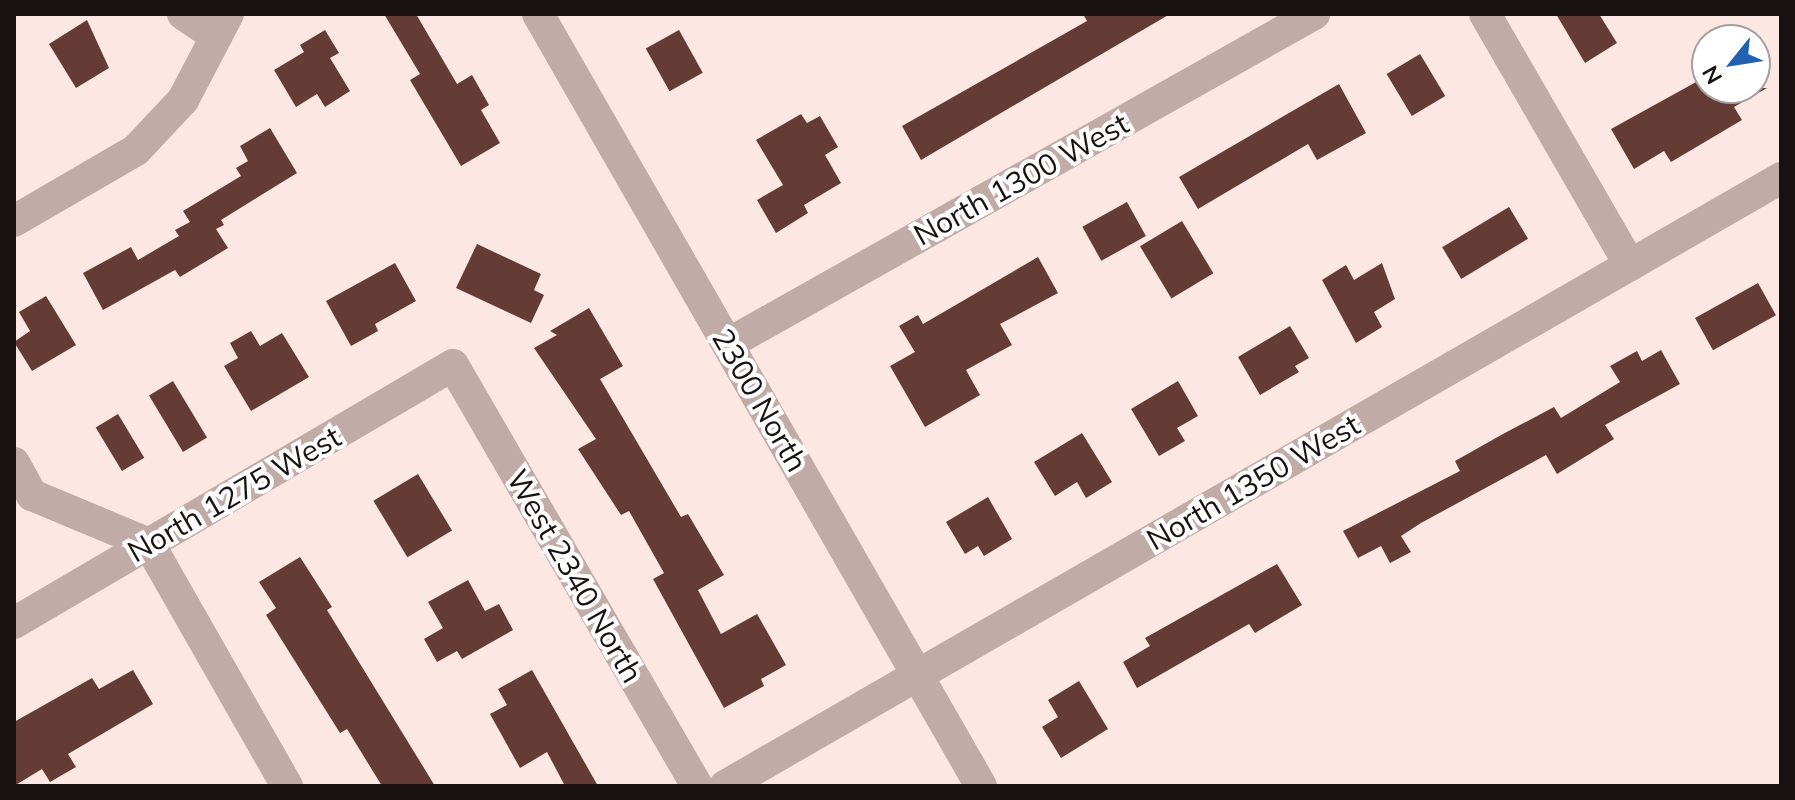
<!DOCTYPE html>
<html>
<head>
<meta charset="utf-8">
<style>
	body { margin:0 }
	#map { position:relative; width:1795px; height:800px; overflow:hidden; background:#fce7e3; font-family:Mulish,sans-serif }
	div>[style] { position:absolute }
	.building>* { inset:0; background:#643c35; transform-origin:0 0 }
	.minor>* { height:32px; margin:-16px; padding:0 16px; transform-origin:16px; border-radius:16px; background:#c1aba7 }
	span { translate:-50% -50%; white-space:nowrap; text-align:center; line-height:1.15; -webkit-text-stroke:8px #fff; paint-order:stroke }
	.street-label { font-size:30px; color:#1a1210 }
	.frame { position:absolute; inset:0; border:16px solid #1a1210; pointer-events:none }
	.north { position:absolute; left:1691px; top:24px; width:80px; height:80px; box-sizing:border-box; background:#fff; border:2px solid #a3a09f; border-radius:50%; rotate:240deg; font-size:22px; font-weight:700; line-height:32px; text-align:center; color:#1a1210 }
	.north::after { content:''; display:block; margin:auto; width:28px; height:36px; background:#2161b2; clip-path:polygon(50% 0,100% 100%,50% 72%,0 100%) }
</style>
</head>
<body>
<div id="map">
	<div class="building">
		<div style="clip-path:polygon(384px 14px,416px 14px,457px 84px,472px 75px,489px 105px,481px 110px,500px 143px,461px 166px,410px 80px,420px 74px)"></div>
		<div style="clip-path:polygon(1083px 14px,1170px 14px,921px 160px,902px 126px,1087px 21px)"></div>
		<div style="clip-path:polygon(1556px 14px,1599px 14px,1617px 43px,1585px 63px)"></div>
		<div style="clip-path:polygon(87px 20px,109px 68px,76px 88px,49px 44px)"></div>
		<div style="clip-path:polygon(325px 30px,339px 53px,330px 58px,350px 91px,325px 107px,317px 94px,296px 107px,274px 70px,304px 52px,300px 45px)"></div>
		<div style="left:679px;top:30px;width:49px;height:38px;rotate:61deg"></div>
		<div style="left:1420px;top:54px;width:49px;height:39px;rotate:59deg"></div>
		<div style="clip-path:polygon(1707px 76px,1707px 88px,1767px 88px,1734px 107px,1742px 120px,1671px 162px,1664px 151px,1634px 169px,1611px 129px)"></div>
		<div style="clip-path:polygon(1339px 84px,1366px 133px,1317px 160px,1308px 144px,1198px 209px,1179px 177px)"></div>
		<div style="clip-path:polygon(801px 114px,807px 123px,820px 116px,838px 147px,825px 155px,841px 183px,804px 205px,808px 213px,776px 233px,757px 200px,783px 185px,756px 140px)"></div>
		<div style="clip-path:polygon(270px 128px,297px 173px,221px 220px,224px 225px,216px 229px,228px 248px,180px 277px,175px 270px,103px 310px,83px 273px,131px 247px,138px 260px,179px 236px,175px 230px,190px 222px,183px 211px,241px 176px,236px 168px,248px 161px,240px 146px)"></div>
		<div style="left:1127px;top:202px;width:39px;height:51px;rotate:61deg"></div>
		<div style="left:1509px;top:207px;width:37px;height:78px;rotate:59deg"></div>
		<div style="left:1182px;top:221px;width:61px;height:49px;rotate:59deg"></div>
		<div style="clip-path:polygon(477px 244px,541px 274px,534px 290px,544px 295px,531px 323px,456px 288px)"></div>
		<div style="clip-path:polygon(1038px 257px,1058px 293px,1000px 324px,1012px 345px,966px 370px,980px 395px,925px 427px,890px 366px,915px 352px,899px 326px,918px 315px,923px 324px)"></div>
		<div style="clip-path:polygon(395px 263px,416px 301px,375px 324px,378px 331px,351px 346px,326px 301px)"></div>
		<div style="clip-path:polygon(1382px 263px,1395px 299px,1374px 312px,1382px 327px,1356px 343px,1322px 280px,1346px 265px,1354px 280px)"></div>
		<div style="left:1758px;top:283px;width:37px;height:72px;rotate:61deg"></div>
		<div style="clip-path:polygon(46px 296px,76px 345px,32px 371px,14px 342px,30px 331px,19px 312px)"></div>
		<div style="clip-path:polygon(589px 308px,623px 366px,600px 379px,681px 517px,688px 514px,724px 575px,698px 590px,721px 634px,757px 614px,786px 665px,761px 679px,764px 686px,724px 708px,653px 579px,664px 573px,629px 511px,621px 515px,578px 449px,596px 439px,534px 348px,557px 335px,550px 331px)"></div>
		<div style="clip-path:polygon(1290px 326px,1309px 358px,1295px 366px,1299px 372px,1260px 395px,1238px 357px)"></div>
		<div style="clip-path:polygon(251px 331px,260px 346px,282px 333px,309px 377px,251px 411px,224px 366px,238px 358px,230px 343px)"></div>
		<div style="clip-path:polygon(1661px 350px,1680px 384px,1605px 425px,1614px 439px,1557px 474px,1546px 455px,1421px 523px,1401px 536px,1411px 552px,1390px 563px,1381px 546px,1358px 558px,1343px 531px,1460px 471px,1455px 461px,1503px 434px,1554px 407px,1561px 418px,1620px 382px,1610px 366px,1637px 351px,1642px 361px)"></div>
		<div style="left:173px;top:381px;width:66px;height:28px;rotate:59deg"></div>
		<div style="clip-path:polygon(1178px 381px,1198px 416px,1177px 428px,1185px 441px,1159px 456px,1131px 409px)"></div>
		<div style="left:118px;top:414px;width:51px;height:26px;rotate:59deg"></div>
		<div style="clip-path:polygon(1082px 433px,1112px 482px,1086px 498px,1077px 482px,1055px 496px,1034px 462px)"></div>
		<div style="left:418px;top:474px;width:66px;height:52px;rotate:59deg"></div>
		<div style="clip-path:polygon(988px 497px,1012px 539px,984px 556px,978px 546px,965px 554px,946px 522px)"></div>
		<div style="clip-path:polygon(300px 557px,332px 607px,327px 610px,435px 786px,382px 786px,347px 729px,340px 733px,266px 615px,276px 608px,259px 582px)"></div>
		<div style="clip-path:polygon(1277px 564px,1302px 605px,1255px 633px,1249px 624px,1137px 688px,1123px 662px,1150px 646px,1145px 638px)"></div>
		<div style="clip-path:polygon(468px 580px,485px 611px,499px 604px,513px 630px,462px 659px,457px 651px,437px 662px,424px 639px,443px 628px,428px 602px)"></div>
		<div style="clip-path:polygon(133px 670px,153px 704px,68px 754px,76px 767px,50px 782px,42px 769px,14px 786px,14px 722px,92px 678px,99px 689px)"></div>
		<div style="clip-path:polygon(532px 670px,598px 786px,565px 786px,547px 752px,520px 768px,490px 714px,507px 705px,498px 689px)"></div>
		<div style="clip-path:polygon(1079px 681px,1108px 729px,1061px 758px,1042px 727px,1058px 717px,1048px 700px)"></div>
	</div>
	<div class="minor">
		<div style="left:183px;top:14px;width:40px;rotate:34deg"></div>
		<div style="left:538px;top:14px;width:890px;rotate:60.15deg"></div>
		<div style="left:1485px;top:14px;width:290px;rotate:60deg"></div>
		<div style="left:14px;top:221px;width:141px;rotate:-30.2deg"></div>
		<div style="left:136px;top:150px;width:69px;rotate:-46.8deg"></div>
		<div style="left:183px;top:100px;width:97px;rotate:-62.4deg"></div>
		<div style="left:728px;top:344px;width:673px;rotate:-29.39deg"></div>
		<div style="left:14px;top:463px;width:37px;rotate:61deg"></div>
		<div style="left:32px;top:495px;width:127px;rotate:22.7deg"></div>
		<div style="left:149px;top:544px;width:279px;rotate:60.3deg"></div>
		<div style="left:14px;top:623px;width:509px;rotate:-30.44deg"></div>
		<div style="left:453px;top:365px;width:487px;rotate:59.9deg"></div>
		<div style="left:725px;top:786px;width:1219px;rotate:-29.93deg"></div>
	</div>
	<div class="street-label">
		<span style="left:1021px;top:179px;rotate:-29deg">North 1300 West</span>
		<span style="left:760px;top:400px;rotate:60deg">2300 North</span>
		<span style="left:1253px;top:482px;rotate:-30deg">North 1350 West</span>
		<span style="left:234px;top:494px;rotate:-30deg">North 1275 West</span>
		<span style="left:575px;top:576px;rotate:60deg">West 2340 North</span>
	</div>
	<div class="frame"></div>
	<div class="north">N</div>
</div>
</body>
</html>
